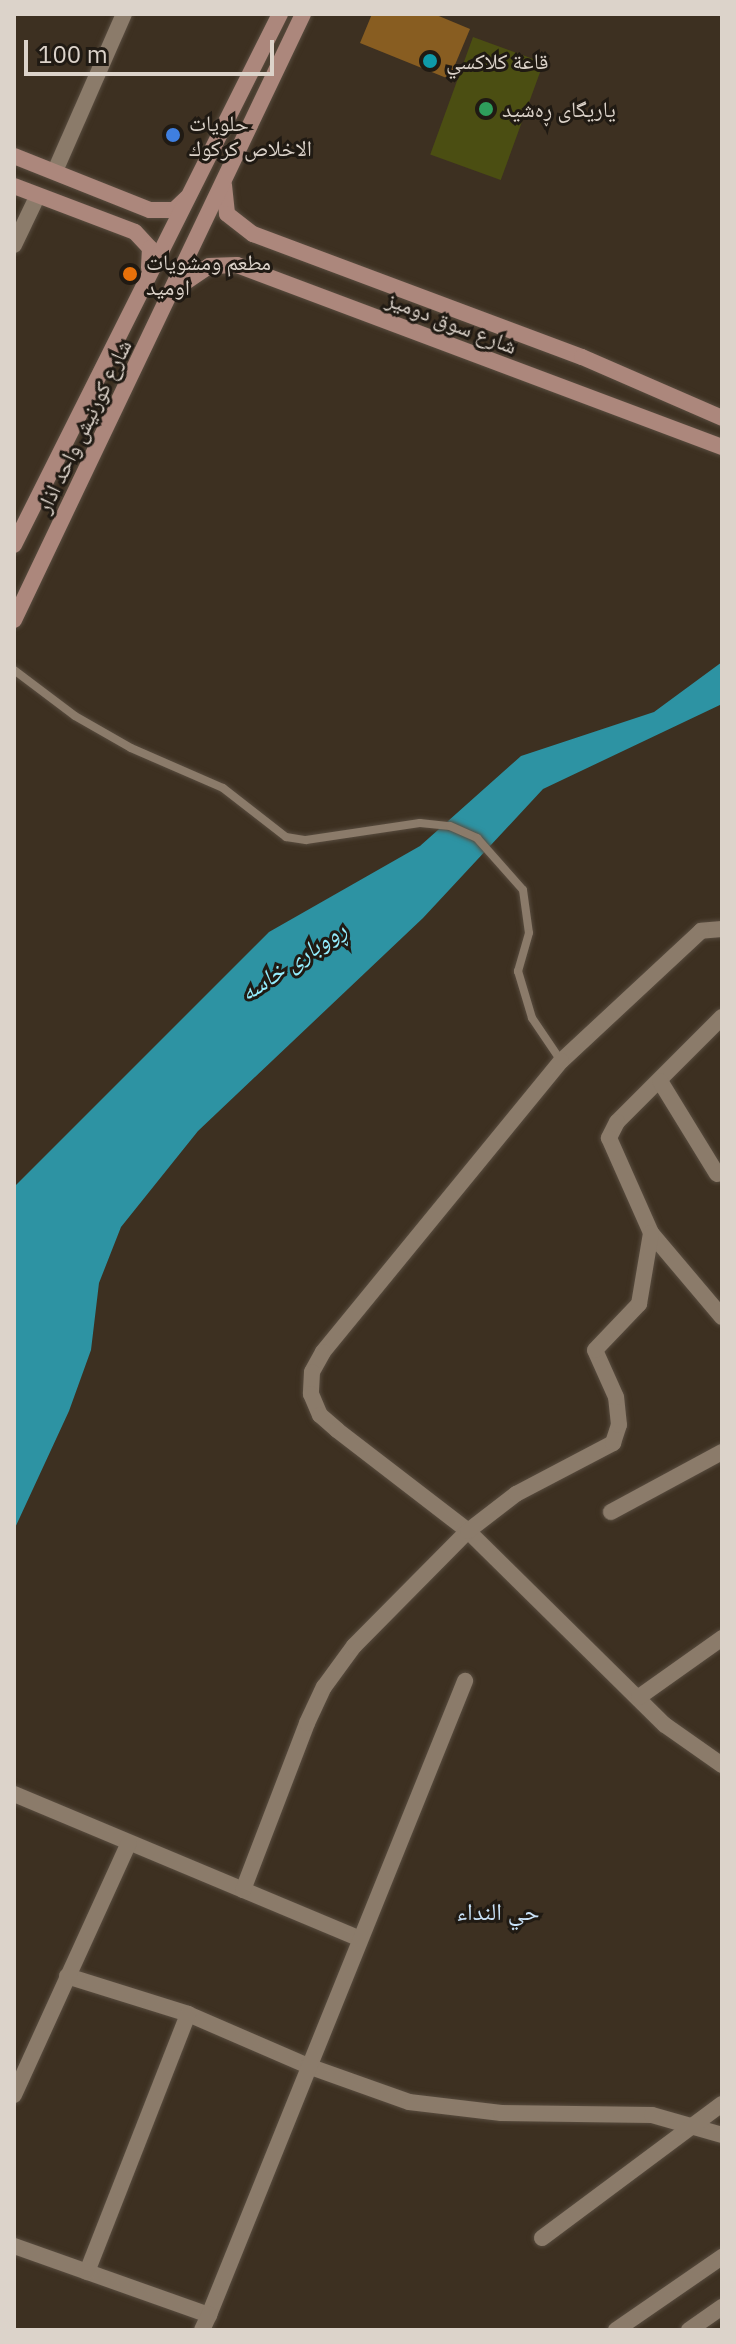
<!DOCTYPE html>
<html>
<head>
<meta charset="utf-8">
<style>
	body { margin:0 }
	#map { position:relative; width:736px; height:2344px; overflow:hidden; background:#3d3021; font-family:"IBM Plex Sans","Noto Naskh Arabic",sans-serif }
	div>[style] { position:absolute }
	.green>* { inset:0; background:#4b4e12; transform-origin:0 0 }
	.water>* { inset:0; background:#2d93a3 }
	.building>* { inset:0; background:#885d21 }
	.roads { filter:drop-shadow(0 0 2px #584c3f) drop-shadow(0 0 2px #584c3f) }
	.service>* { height:8px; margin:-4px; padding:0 4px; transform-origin:4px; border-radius:4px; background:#8b7b6a }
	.minor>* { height:16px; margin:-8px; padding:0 8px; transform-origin:8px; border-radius:8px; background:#8b7b6a }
	.secondary>* { height:16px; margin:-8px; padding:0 8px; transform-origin:8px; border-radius:8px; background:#ac877c }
	.dots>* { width:22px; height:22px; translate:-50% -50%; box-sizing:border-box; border:4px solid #201a13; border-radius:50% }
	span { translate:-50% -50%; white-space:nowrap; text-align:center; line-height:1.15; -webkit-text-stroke:6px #201a13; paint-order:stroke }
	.poi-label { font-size:22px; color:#dcd3ca }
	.left { translate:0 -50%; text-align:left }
	.street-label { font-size:22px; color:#dcd3ca }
	.water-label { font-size:24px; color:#95eefe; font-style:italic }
	.neighbourhood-label { font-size:24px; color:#c9e2f8 }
	.frame { position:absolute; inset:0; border:16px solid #dcd3ca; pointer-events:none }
	.scale { position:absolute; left:24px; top:40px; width:250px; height:36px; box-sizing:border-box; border:4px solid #dcd3ca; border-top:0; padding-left:10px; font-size:24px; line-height:28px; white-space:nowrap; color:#dcd3ca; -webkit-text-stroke:6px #201a13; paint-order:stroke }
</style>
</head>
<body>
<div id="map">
	<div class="green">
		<div style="left:473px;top:37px;width:75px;height:125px;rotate:20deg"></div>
	</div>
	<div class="water">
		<div style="clip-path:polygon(722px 662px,722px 704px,543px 789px,423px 918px,198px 1131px,121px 1227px,99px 1283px,91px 1350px,69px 1411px,14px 1530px,14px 1187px,269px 932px,420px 846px,521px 756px,654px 712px)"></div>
	</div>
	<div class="building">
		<div style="clip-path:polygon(372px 14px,434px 14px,470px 29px,449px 79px,360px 43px)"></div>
	</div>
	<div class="roads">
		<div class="service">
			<div style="left:14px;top:670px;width:76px;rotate:37deg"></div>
			<div style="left:75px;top:716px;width:64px;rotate:29.7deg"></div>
			<div style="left:131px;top:748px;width:100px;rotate:23.5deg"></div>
			<div style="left:223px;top:788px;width:80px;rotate:37.9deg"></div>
			<div style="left:286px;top:837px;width:20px;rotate:9deg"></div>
			<div style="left:306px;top:840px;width:115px;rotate:-8.5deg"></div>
			<div style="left:420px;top:823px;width:30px;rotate:6deg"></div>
			<div style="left:450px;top:826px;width:30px;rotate:24deg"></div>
			<div style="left:477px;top:838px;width:69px;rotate:48.5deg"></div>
			<div style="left:523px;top:890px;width:43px;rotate:82.1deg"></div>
			<div style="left:529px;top:933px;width:40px;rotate:106deg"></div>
			<div style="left:518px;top:971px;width:49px;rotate:73.4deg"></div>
			<div style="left:532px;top:1018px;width:52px;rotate:56deg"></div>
		</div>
		<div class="minor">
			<div style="left:55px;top:171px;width:171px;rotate:-66.3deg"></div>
			<div style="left:14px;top:245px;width:55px;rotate:-64.4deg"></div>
			<div style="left:722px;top:929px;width:21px;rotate:175deg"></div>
			<div style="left:701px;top:931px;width:191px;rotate:137.1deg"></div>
			<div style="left:561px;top:1061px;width:376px;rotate:129.3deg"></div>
			<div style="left:323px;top:1352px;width:23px;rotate:119deg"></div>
			<div style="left:312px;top:1372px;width:22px;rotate:93deg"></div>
			<div style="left:311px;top:1394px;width:23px;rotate:67deg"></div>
			<div style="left:320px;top:1415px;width:23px;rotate:41deg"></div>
			<div style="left:337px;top:1430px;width:165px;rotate:37.6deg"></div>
			<div style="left:468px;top:1531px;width:276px;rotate:44.6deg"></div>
			<div style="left:665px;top:1725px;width:70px;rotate:35.1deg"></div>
			<div style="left:722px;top:1017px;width:148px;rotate:135deg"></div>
			<div style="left:617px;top:1122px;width:18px;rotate:117deg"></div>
			<div style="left:609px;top:1138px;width:104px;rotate:66.1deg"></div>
			<div style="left:651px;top:1233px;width:110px;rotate:49.8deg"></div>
			<div style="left:660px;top:1081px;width:109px;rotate:58.5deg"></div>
			<div style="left:611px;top:1512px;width:126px;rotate:-28.4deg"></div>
			<div style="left:639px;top:1697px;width:102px;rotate:-35.4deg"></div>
			<div style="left:14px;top:1794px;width:375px;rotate:22.7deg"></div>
			<div style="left:243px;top:1890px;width:179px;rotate:-69deg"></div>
			<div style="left:307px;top:1723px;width:40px;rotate:-65deg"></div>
			<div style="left:324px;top:1687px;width:51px;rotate:-53.8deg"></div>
			<div style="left:354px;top:1646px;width:162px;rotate:-45.3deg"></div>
			<div style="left:468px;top:1531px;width:61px;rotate:-37.6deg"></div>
			<div style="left:516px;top:1494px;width:110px;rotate:-27.7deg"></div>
			<div style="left:613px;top:1443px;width:19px;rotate:-72deg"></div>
			<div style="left:619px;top:1425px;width:28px;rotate:-96deg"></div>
			<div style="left:616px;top:1397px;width:51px;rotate:-114.1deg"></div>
			<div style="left:595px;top:1350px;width:64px;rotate:-46.3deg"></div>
			<div style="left:639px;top:1304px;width:72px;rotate:-80.4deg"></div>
			<div style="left:67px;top:1976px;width:127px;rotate:17.4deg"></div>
			<div style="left:188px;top:2014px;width:131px;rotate:23.4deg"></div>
			<div style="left:308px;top:2066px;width:107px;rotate:19.6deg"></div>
			<div style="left:409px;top:2102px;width:93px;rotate:6.8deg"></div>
			<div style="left:501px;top:2113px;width:151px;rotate:0.8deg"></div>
			<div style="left:652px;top:2115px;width:73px;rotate:15.9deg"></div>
			<div style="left:14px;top:2095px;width:277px;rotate:-65.5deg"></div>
			<div style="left:542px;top:2238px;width:224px;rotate:-36.7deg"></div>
			<div style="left:14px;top:2246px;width:207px;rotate:19.5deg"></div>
			<div style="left:209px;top:2315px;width:684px;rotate:-68.01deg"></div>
			<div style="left:87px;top:2272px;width:277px;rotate:-68.6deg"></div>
			<div style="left:202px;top:2330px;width:17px;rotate:-65deg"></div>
			<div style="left:616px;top:2330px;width:129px;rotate:-34.6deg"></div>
			<div style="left:689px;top:2330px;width:40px;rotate:-34.9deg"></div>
		</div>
		<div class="secondary">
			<div style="left:14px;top:156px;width:146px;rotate:21.7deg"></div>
			<div style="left:150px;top:210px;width:24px"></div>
			<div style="left:174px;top:210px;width:18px;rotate:-43deg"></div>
			<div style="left:224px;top:185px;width:29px;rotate:84deg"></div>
			<div style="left:227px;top:214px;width:33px;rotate:38deg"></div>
			<div style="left:253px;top:234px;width:351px;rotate:20.5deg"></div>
			<div style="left:582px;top:357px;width:153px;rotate:23.5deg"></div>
			<div style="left:14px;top:186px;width:129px;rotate:20.8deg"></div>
			<div style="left:135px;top:232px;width:22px;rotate:47deg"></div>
			<div style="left:150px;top:248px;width:20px;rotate:93deg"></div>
			<div style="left:178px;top:287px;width:37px;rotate:-34deg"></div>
			<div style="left:209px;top:266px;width:28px;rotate:-2deg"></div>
			<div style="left:237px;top:265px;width:518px;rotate:20.57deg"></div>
			<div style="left:14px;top:545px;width:594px;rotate:-63.39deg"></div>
			<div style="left:14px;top:620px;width:671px;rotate:-64.5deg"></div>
		</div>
	</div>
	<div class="dots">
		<div style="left:430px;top:61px;background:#0f9aa8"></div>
		<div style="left:486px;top:109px;background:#2e9e5b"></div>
		<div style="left:173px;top:135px;background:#3f7fe0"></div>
		<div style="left:130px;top:274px;background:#e8710a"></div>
	</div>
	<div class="poi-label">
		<span class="left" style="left:446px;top:61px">قاعة كلاكسي</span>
		<span class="left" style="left:502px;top:109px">یاریگای ڕەشید</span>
		<span class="left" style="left:189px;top:135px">حلويات<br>الاخلاص كركوك</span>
		<span class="left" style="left:146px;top:274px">مطعم ومشويات<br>اوميد</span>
	</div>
	<div class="street-label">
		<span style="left:452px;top:322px;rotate:21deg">شارع سوق دوميز</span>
		<span style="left:83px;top:426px;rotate:-64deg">شارع كورنيش واحد اذار</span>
	</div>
	<div class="water-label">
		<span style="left:293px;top:961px;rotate:-34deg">ڕووباری خاسە</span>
	</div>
	<div class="neighbourhood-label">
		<span style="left:498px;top:1912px">حي النداء</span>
	</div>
	<div class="frame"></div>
	<div class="scale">100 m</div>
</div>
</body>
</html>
